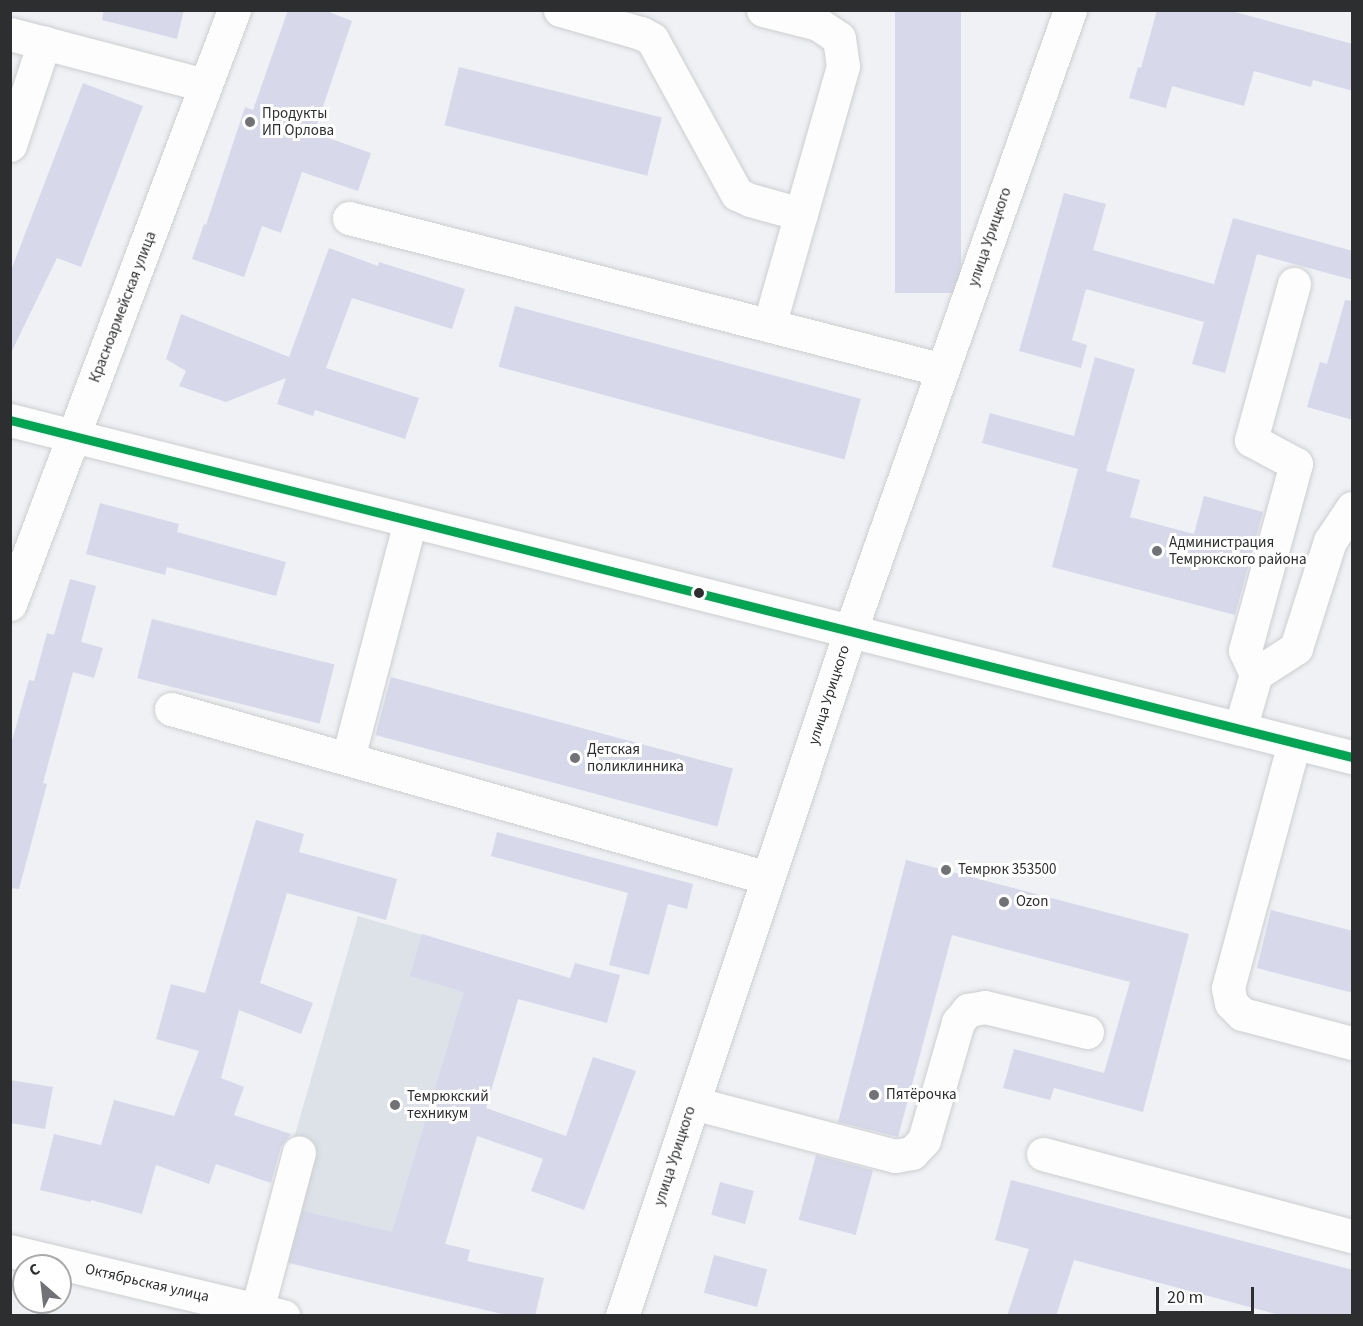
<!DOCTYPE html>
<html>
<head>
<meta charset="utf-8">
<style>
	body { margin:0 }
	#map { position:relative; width:1363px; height:1326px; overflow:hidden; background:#eff1f4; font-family:"Source Sans 3",sans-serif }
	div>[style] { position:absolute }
	.built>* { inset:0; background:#dde2e8 }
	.building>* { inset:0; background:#d7d9ea; transform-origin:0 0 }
	.roads { filter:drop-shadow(0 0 2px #cdced0) drop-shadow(0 0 2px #cdced0) }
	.minor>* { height:33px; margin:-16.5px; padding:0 16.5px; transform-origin:16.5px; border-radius:16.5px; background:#fdfdfd }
	.bus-1>* { height:9px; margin:-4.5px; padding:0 4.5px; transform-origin:4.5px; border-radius:4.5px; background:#00a651 }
	.dots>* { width:16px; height:16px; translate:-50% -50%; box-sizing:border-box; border:3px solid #fff; border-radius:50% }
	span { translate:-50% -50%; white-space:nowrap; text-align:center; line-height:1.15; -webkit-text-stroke:6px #fff; paint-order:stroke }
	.poi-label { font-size:15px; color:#2d2e30 }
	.left { translate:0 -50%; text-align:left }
	.street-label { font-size:15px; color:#2d2e30 }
	.frame { position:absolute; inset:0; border:12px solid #2d2e30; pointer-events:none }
	.north { position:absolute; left:12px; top:1254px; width:60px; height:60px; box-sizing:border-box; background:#fff; border:2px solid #ababac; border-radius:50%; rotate:332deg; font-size:16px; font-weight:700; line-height:24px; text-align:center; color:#2d2e30 }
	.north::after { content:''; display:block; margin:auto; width:21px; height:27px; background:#717275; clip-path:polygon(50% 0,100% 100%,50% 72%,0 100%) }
	.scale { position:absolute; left:1156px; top:1287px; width:98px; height:27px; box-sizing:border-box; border:3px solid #2d2e30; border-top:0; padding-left:8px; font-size:18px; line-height:21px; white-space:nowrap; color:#2d2e30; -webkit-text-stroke:4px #fff; paint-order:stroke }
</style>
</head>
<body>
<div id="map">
	<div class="built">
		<div style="clip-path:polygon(358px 916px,528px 966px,445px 1244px,470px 1250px,458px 1302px,260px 1256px)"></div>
	</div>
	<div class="building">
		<div style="clip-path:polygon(104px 10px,184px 10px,177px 39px,102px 20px)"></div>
		<div style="clip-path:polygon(288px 10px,324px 10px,352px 21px,314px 133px,371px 153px,358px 191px,302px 172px,281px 233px,262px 226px,244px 277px,192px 259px,204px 224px,206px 225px,245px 107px,253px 110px)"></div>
		<div style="left:895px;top:10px;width:66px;height:283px"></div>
		<div style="clip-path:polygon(1157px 10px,1228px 10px,1353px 44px,1353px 91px,1313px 80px,1311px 87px,1254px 71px,1244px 106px,1172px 86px,1166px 108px,1129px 98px,1138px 67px,1141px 68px)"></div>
		<div style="left:459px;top:67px;width:209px;height:60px;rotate:14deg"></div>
		<div style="clip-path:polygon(83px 83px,143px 106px,81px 267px,57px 258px,10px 355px,10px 273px)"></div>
		<div style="clip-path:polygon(1064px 193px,1106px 204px,1093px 250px,1214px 284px,1233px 218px,1353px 251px,1353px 280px,1257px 254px,1225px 373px,1192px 364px,1204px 322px,1086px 289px,1072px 340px,1087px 345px,1081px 368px,1019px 351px)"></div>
		<div style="clip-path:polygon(329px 248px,378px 266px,379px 262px,465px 289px,452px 329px,352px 298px,326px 368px,419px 398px,405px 439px,315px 410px,313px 416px,277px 404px,286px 378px,226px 402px,179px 386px,186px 371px,166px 359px,181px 314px,289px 357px)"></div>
		<div style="clip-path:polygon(1345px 300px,1353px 301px,1353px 420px,1307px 407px,1320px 362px,1327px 364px)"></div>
		<div style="left:515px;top:306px;width:358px;height:63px;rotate:15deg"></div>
		<div style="clip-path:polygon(1095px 357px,1135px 369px,1106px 471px,1140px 480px,1130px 517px,1194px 534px,1204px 496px,1263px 512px,1235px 615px,1052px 567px,1078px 469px,982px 443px,990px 413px,1074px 436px)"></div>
		<div style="clip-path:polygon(100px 503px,179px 524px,177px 532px,286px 562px,276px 596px,167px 567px,165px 575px,86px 554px)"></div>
		<div style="clip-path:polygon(70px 579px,96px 586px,81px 642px,103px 648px,94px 678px,73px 672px,43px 783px,47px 784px,19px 889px,10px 888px,10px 748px,29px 680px,34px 681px,47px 633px,54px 635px)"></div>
		<div style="left:152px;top:619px;width:188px;height:61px;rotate:14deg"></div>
		<div style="left:391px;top:677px;width:354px;height:60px;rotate:15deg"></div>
		<div style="clip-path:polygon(256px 820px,304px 834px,299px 852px,397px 879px,386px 920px,287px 893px,260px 983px,313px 1003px,301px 1034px,239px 1010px,221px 1078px,244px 1087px,234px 1115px,291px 1134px,281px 1147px,271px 1183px,216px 1164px,209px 1184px,156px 1165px,142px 1214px,91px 1200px,91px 1202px,40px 1190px,54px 1134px,101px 1145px,114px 1100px,174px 1116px,199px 1051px,156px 1039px,171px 984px,205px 993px)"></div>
		<div style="clip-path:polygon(497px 832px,693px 884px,687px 909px,668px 904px,649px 975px,609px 965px,628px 893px,491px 856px)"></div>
		<div style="clip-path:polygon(906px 860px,1189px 934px,1143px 1112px,1054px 1088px,1050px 1100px,1003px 1088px,1014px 1049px,1104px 1073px,1130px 982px,952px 935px,898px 1137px,838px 1122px)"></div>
		<div style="clip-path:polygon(1271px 910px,1353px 931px,1353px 993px,1257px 968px)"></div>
		<div style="clip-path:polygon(422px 934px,570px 978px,575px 963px,620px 975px,607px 1023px,518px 999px,486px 1108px,566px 1136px,593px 1057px,636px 1071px,584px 1210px,531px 1191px,543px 1159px,477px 1136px,445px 1244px,470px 1250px,467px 1261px,544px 1278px,535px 1316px,510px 1316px,289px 1263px,303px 1211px,392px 1232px,464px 992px,410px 976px)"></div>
		<div style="clip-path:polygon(10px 1080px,53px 1087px,45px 1129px,10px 1123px)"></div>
		<div style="left:816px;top:1155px;width:59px;height:67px;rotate:15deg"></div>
		<div style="clip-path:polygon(1011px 1180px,1353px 1270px,1353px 1316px,1283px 1316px,1074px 1260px,1056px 1316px,1007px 1316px,1029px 1249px,995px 1240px)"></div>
		<div style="left:720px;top:1182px;width:35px;height:34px;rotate:15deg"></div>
		<div style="left:714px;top:1255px;width:55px;height:39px;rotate:15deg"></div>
	</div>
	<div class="roads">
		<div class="minor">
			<div style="left:560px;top:10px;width:84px;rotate:15.9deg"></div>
			<div style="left:641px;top:33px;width:13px;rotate:29deg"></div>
			<div style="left:652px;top:39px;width:177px;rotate:61.3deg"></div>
			<div style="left:737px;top:194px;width:14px;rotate:25deg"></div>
			<div style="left:750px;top:200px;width:53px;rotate:15.4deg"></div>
			<div style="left:763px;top:10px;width:57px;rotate:14.3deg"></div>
			<div style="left:818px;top:24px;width:25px;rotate:34deg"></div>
			<div style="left:839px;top:38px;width:28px;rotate:82deg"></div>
			<div style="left:843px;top:66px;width:270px;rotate:105.9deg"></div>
			<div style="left:10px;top:34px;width:202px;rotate:14.7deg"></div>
			<div style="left:10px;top:145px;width:108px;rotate:-71.6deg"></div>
			<div style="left:349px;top:218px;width:613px;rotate:14.35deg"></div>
			<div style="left:10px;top:420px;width:1384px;rotate:14.1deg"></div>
			<div style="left:10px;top:604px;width:635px;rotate:-69.34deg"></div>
			<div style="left:1256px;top:674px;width:48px;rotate:-33deg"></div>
			<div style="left:1296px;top:648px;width:112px;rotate:-72.4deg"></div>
			<div style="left:1330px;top:541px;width:40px;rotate:-56deg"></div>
			<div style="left:171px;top:709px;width:620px;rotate:15.81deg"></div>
			<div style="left:1240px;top:729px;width:57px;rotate:-73.8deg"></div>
			<div style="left:1256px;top:674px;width:26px;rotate:-115deg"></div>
			<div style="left:1245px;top:650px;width:193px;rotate:-74.7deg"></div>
			<div style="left:1296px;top:464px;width:51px;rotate:-151.9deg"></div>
			<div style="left:1251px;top:440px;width:162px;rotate:-74.6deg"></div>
			<div style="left:1294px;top:743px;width:254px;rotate:105.1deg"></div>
			<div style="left:1228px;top:988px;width:15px;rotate:79deg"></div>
			<div style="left:1231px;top:1003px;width:16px;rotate:45deg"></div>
			<div style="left:1242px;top:1014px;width:114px;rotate:14.8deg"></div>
			<div style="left:348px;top:758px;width:244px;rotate:-75.3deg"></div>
			<div style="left:693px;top:1103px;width:209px;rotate:14.7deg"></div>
			<div style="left:895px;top:1156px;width:17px;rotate:-10deg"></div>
			<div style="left:912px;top:1153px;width:18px;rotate:-47deg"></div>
			<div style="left:924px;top:1140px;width:123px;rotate:-73.9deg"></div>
			<div style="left:958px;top:1022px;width:16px;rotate:-50deg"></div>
			<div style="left:968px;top:1010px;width:17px;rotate:-10deg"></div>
			<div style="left:985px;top:1007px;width:105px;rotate:13.8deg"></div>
			<div style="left:1043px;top:1154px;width:320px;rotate:14.9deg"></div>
			<div style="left:10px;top:1251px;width:281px;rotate:13.4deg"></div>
			<div style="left:257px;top:1310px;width:163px;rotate:-75.1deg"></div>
			<div style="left:622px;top:1316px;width:721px;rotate:-71.57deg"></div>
			<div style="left:850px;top:632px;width:660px;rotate:-70.52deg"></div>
		</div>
	</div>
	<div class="bus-1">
		<div style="left:10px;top:420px;width:1384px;rotate:14.1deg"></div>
	</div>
	<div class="dots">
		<div style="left:250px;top:122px;background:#717275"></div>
		<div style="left:1157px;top:551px;background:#717275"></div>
		<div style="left:699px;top:593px;background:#2d2e30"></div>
		<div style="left:575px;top:758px;background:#717275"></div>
		<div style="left:946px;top:870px;background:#717275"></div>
		<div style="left:1004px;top:902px;background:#717275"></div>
		<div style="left:874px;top:1095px;background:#717275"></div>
		<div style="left:395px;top:1105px;background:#717275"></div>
	</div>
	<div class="poi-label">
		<span class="left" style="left:262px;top:122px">Продукты<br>ИП Орлова</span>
		<span class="left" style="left:1169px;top:551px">Администрация<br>Темрюкского района</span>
		<span class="left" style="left:587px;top:758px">Детская<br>поликлинника</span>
		<span class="left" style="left:958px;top:870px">Темрюк 353500</span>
		<span class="left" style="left:1016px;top:902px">Ozon</span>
		<span class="left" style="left:886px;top:1095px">Пятёрочка</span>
		<span class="left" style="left:407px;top:1105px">Темрюкский<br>техникум</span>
	</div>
	<div class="street-label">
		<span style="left:990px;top:237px;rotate:-71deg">улица Урицкого</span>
		<span style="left:123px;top:307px;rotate:-69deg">Красноармейская улица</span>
		<span style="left:829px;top:695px;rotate:-72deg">улица Урицкого</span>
		<span style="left:675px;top:1156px;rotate:-72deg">улица Урицкого</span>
		<span style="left:147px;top:1283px;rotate:13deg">Октябрьская улица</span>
	</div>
	<div class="frame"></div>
	<div class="north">С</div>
	<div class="scale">20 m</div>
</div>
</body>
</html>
